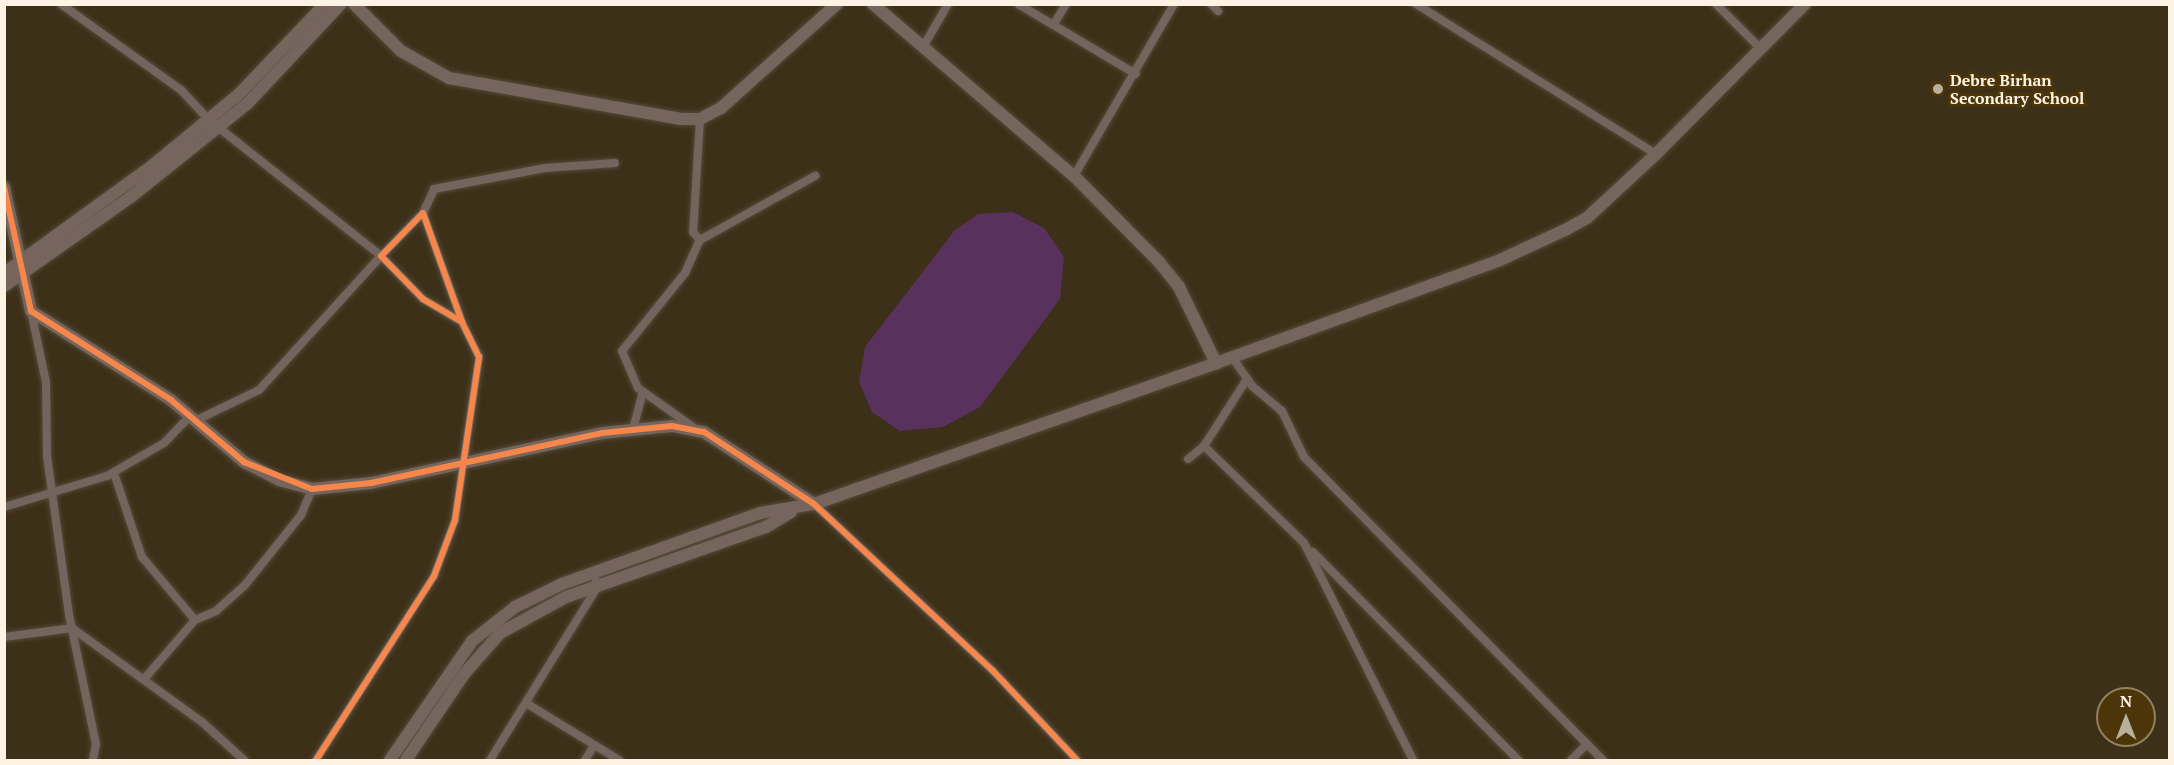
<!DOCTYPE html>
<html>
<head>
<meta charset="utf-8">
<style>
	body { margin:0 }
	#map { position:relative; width:2174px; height:765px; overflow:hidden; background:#3d3018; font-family:"PT Serif",serif }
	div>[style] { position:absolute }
	.green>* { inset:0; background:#59315d }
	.roads { filter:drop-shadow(0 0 2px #544a38) drop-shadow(0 0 2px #544a38) }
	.street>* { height:8px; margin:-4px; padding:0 4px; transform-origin:4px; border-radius:4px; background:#73655e }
	.secondary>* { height:12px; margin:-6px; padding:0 6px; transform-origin:6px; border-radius:6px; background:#75655c }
	.cycleway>* { height:6px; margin:-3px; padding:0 3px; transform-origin:3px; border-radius:3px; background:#f5874c }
	.dots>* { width:16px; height:16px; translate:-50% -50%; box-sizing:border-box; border:3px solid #4c3509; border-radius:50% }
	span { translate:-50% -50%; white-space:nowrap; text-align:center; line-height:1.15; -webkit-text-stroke:6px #4c3509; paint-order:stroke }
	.poi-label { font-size:16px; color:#fcf3e4; font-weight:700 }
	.left { translate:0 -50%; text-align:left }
	.frame { position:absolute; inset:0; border:6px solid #fcf3e4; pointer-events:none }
	.north { position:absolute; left:2096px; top:687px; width:60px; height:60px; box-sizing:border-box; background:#4c3509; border:2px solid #928161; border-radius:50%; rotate:0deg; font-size:16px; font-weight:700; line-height:24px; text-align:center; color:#fcf3e4 }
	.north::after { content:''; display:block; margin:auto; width:21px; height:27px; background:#b9af9d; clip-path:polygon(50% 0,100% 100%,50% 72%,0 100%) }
</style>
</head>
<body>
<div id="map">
	<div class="green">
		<div style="clip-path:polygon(1013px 212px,1044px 228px,1064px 257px,1060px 299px,980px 407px,943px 427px,900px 431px,872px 412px,859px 382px,865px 347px,955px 230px,978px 214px)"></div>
	</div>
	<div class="roads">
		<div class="street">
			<div style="left:61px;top:4px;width:148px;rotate:35.6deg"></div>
			<div style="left:181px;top:90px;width:41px;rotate:47deg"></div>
			<div style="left:209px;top:120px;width:219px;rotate:38.3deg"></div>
			<div style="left:381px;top:256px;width:181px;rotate:132.3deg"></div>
			<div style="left:259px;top:390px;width:71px;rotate:154.2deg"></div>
			<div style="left:1018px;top:4px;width:137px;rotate:30.7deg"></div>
			<div style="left:1211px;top:4px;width:10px;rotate:45deg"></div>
			<div style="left:1416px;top:4px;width:283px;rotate:32deg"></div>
			<div style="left:1716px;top:4px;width:62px;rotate:45deg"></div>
			<div style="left:1054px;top:24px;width:23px;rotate:-59deg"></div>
			<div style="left:923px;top:47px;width:50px;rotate:-59.8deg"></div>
			<div style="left:700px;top:119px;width:113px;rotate:93.5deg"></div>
			<div style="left:693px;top:232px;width:11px;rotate:49deg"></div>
			<div style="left:1074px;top:176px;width:199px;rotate:-59.8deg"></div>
			<div style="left:423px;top:213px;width:26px;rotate:-65deg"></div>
			<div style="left:434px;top:189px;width:113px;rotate:-10.7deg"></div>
			<div style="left:545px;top:168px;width:70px;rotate:-4.1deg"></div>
			<div style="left:31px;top:311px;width:73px;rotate:78.1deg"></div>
			<div style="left:46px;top:382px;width:74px;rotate:89.2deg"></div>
			<div style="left:47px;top:456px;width:161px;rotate:82.1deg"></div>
			<div style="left:69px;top:615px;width:132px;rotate:78.2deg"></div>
			<div style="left:96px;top:744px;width:16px;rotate:101deg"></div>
			<div style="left:1232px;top:357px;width:35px;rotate:55deg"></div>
			<div style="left:1252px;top:386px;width:39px;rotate:40deg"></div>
			<div style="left:1282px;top:411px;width:51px;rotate:64.4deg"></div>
			<div style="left:1304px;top:457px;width:426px;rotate:45.4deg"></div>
			<div style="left:693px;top:427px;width:67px;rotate:-144.7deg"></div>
			<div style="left:638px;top:388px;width:40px;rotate:-113.4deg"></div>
			<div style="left:622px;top:351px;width:100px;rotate:-51.1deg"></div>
			<div style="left:685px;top:273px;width:36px;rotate:-66deg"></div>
			<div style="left:700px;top:240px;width:132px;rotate:-29.1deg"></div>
			<div style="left:633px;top:429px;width:38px;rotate:-75deg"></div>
			<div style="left:1204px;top:446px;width:139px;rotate:44.1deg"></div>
			<div style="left:1304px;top:543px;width:243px;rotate:63.3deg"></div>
			<div style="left:1188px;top:459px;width:21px;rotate:-39deg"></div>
			<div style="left:1204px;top:446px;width:80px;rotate:-57.3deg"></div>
			<div style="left:114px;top:473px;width:89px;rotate:71.6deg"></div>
			<div style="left:142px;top:557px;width:82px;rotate:49.9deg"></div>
			<div style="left:195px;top:620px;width:78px;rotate:130.8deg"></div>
			<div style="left:814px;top:504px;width:245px;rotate:43deg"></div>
			<div style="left:993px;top:671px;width:122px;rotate:46.7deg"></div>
			<div style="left:4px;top:507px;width:108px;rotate:-16.8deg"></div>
			<div style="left:107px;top:476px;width:66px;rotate:-30.1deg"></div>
			<div style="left:164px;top:443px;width:37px;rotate:-46deg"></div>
			<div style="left:1313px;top:552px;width:292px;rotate:45.4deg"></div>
			<div style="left:195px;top:620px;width:23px;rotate:-23deg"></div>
			<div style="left:216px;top:611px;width:39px;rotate:-42deg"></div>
			<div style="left:245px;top:585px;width:90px;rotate:-51.3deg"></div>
			<div style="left:301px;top:515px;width:28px;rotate:-67deg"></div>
			<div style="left:4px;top:637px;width:69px;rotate:-7.5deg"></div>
			<div style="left:72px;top:628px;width:160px;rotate:35.9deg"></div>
			<div style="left:202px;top:722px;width:57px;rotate:42.1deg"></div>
			<div style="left:526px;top:703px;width:109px;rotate:31.5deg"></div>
			<div style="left:316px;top:760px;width:219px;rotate:-57.3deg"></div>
			<div style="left:434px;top:576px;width:60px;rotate:-69.4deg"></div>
			<div style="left:455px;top:520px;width:165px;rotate:-81.6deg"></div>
			<div style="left:479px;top:357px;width:39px;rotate:-116deg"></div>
			<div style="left:462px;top:322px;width:45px;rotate:-149.5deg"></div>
			<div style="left:423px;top:299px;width:60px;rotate:-134.3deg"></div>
			<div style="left:381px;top:256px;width:60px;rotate:-45.7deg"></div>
			<div style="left:423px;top:213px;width:116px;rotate:70.3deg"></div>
			<div style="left:490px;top:760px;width:205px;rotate:-58.2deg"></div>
			<div style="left:598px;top:586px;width:14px;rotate:-111deg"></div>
			<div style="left:585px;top:760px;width:15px;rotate:-58deg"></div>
			<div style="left:1571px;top:760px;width:23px;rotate:-45deg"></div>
		</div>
		<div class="secondary">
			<div style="left:354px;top:4px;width:66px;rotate:45deg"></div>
			<div style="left:401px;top:51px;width:55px;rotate:29.4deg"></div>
			<div style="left:449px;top:78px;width:236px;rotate:10deg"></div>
			<div style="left:681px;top:119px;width:19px"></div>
			<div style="left:700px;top:119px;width:24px;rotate:-28deg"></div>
			<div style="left:721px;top:108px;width:156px;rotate:-41.9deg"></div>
			<div style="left:873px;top:4px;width:265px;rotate:40.6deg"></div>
			<div style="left:1074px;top:176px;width:121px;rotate:45.3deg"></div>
			<div style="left:1159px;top:262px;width:32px;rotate:51deg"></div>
			<div style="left:1179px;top:287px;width:85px;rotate:64deg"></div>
			<div style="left:4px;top:187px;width:127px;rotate:77.7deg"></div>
			<div style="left:31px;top:311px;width:166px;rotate:32.4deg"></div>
			<div style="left:171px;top:400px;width:96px;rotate:40.3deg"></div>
			<div style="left:244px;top:462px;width:39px;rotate:27deg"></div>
			<div style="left:279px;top:480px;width:34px;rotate:15deg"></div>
			<div style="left:312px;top:489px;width:59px;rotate:-5.8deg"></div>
			<div style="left:371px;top:483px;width:236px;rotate:-12.2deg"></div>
			<div style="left:602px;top:433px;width:70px;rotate:-5.7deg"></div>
			<div style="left:672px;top:426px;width:33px;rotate:11deg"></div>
			<div style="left:704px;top:432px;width:131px;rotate:33.2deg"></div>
			<div style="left:4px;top:273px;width:184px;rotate:-35.9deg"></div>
			<div style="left:153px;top:165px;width:110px;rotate:-39.5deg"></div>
			<div style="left:238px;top:95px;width:126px;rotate:-46.3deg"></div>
			<div style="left:4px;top:286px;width:156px;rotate:-35.1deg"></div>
			<div style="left:132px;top:196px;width:147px;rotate:-38.7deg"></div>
			<div style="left:247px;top:104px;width:137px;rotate:-46.8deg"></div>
			<div style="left:390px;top:760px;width:145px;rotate:-55.4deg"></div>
			<div style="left:472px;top:641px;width:55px;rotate:-38.3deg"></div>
			<div style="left:515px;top:607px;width:52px;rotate:-26.1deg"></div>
			<div style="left:562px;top:584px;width:210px;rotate:-19.7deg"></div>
			<div style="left:760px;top:513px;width:55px;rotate:-9.5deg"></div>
			<div style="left:814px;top:504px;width:426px;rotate:-19.3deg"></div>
			<div style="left:1216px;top:363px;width:302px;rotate:-19.9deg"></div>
			<div style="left:1500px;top:260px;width:72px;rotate:-24.8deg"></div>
			<div style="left:1565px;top:230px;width:26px;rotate:-29deg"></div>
			<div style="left:1588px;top:217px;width:93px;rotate:-42.8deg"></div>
			<div style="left:1656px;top:154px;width:211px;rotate:-45.2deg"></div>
			<div style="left:406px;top:760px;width:104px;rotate:-56deg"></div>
			<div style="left:464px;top:674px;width:55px;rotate:-48.7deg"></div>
			<div style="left:500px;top:633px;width:75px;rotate:-28.6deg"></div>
			<div style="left:566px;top:597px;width:212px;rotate:-19.3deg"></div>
			<div style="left:766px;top:527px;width:29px;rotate:-31deg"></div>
		</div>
	</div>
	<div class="cycleway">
		<div style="left:4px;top:187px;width:127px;rotate:77.7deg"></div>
		<div style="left:31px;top:311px;width:166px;rotate:32.4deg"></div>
		<div style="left:171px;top:400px;width:96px;rotate:40.3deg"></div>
		<div style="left:244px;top:462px;width:73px;rotate:21.7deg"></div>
		<div style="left:312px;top:489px;width:59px;rotate:-5.8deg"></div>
		<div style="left:371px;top:483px;width:236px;rotate:-12.2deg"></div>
		<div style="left:602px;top:433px;width:70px;rotate:-5.7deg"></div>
		<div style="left:672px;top:426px;width:33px;rotate:11deg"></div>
		<div style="left:704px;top:432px;width:131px;rotate:33.2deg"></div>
		<div style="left:814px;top:504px;width:245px;rotate:43deg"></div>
		<div style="left:993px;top:671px;width:122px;rotate:46.7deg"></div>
		<div style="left:316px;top:760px;width:219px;rotate:-57.3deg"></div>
		<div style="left:434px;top:576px;width:60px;rotate:-69.4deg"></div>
		<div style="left:455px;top:520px;width:165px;rotate:-81.6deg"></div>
		<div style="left:479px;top:357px;width:39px;rotate:-116deg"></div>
		<div style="left:462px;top:322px;width:45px;rotate:-149.5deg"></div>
		<div style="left:423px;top:299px;width:60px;rotate:-134.3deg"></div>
		<div style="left:381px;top:256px;width:60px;rotate:-45.7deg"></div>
		<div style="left:423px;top:213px;width:116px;rotate:70.3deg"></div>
	</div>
	<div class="dots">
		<div style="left:1938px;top:89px;background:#b9af9d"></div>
	</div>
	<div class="poi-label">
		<span class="left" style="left:1950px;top:89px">Debre Birhan<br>Secondary School</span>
	</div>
	<div class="frame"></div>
	<div class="north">N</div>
</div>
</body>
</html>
